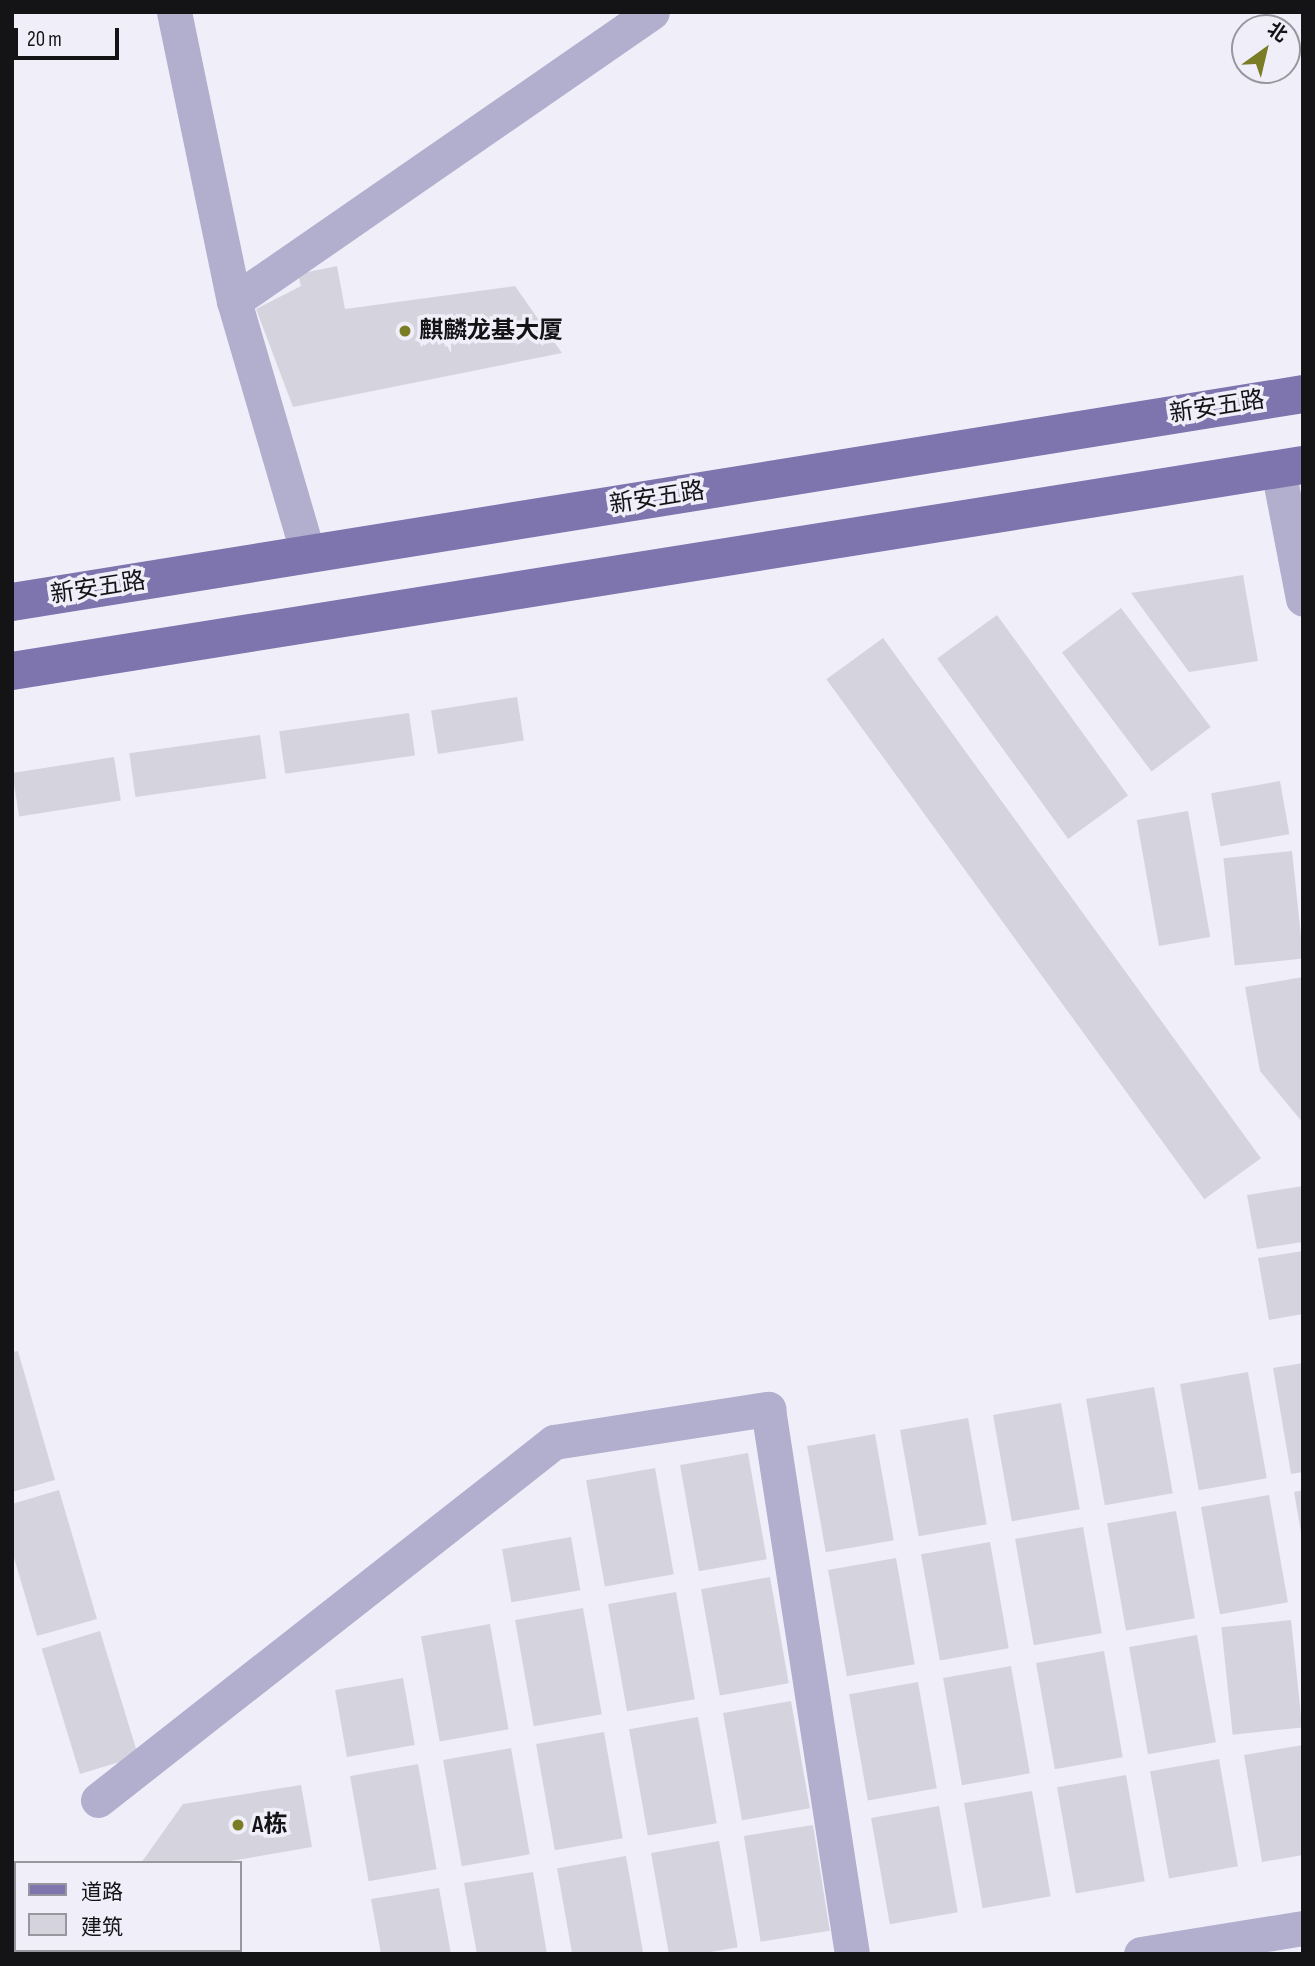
<!DOCTYPE html>
<html>
<head>
<meta charset="utf-8">
<style>
	body { margin:0 }
	#map { position:relative; width:1315px; height:1966px; overflow:hidden; background:#f0eff9; font-family:"Sofia Sans Condensed","Noto Sans SC",sans-serif }
	div>[style] { position:absolute }
	.building>* { inset:0; background:#d5d4de; transform-origin:0 0 }
	.minor>* { height:35px; margin:-17.5px; padding:0 17.5px; transform-origin:17.5px; border-radius:17.5px; background:#b1aece }
	.major>* { height:38px; margin:-19px; padding:0 19px; transform-origin:19px; border-radius:19px; background:#7e75ae }
	.dots>* { width:19px; height:19px; translate:-50% -50%; box-sizing:border-box; border:4px solid #f0eff9; border-radius:50% }
	span { translate:-50% -50%; white-space:nowrap; text-align:center; line-height:1.15; -webkit-text-stroke:7px #f0eff9; paint-order:stroke }
	.poi-label { font-size:24px; color:#141417; font-weight:700 }
	.left { translate:0 -50%; text-align:left }
	.street-label { font-size:24px; color:#141417 }
	.frame { position:absolute; inset:0; border:14px solid #141417; pointer-events:none }
	.legend { position:absolute; left:14px; top:1861px; width:228px; height:91px; box-sizing:border-box; background:#f0eff9; border:2px solid #98979f; margin:0; padding:9px 12px; list-style:none; font-size:21px; color:#141417 }
	.legend li { display:flex; align-items:center; gap:14px; height:35px }
	.legend b { width:35px; border:2px solid #98979f }
	.north { position:absolute; left:1231px; top:14px; width:70px; height:70px; box-sizing:border-box; background:#f0eff9; border:2px solid #98979f; border-radius:50%; rotate:34deg; font-size:19px; font-weight:700; line-height:28px; text-align:center; color:#141417 }
	.north::after { content:''; display:block; margin:auto; width:24px; height:32px; background:#7b7d26; clip-path:polygon(50% 0,100% 100%,50% 72%,0 100%) }
	.scale { position:absolute; left:14px; top:28px; width:105px; height:32px; box-sizing:border-box; border:4px solid #141417; border-top:0; padding-left:9px; font-size:21px; line-height:24px; white-space:nowrap; color:#141417; -webkit-text-stroke:5px #f0eff9; paint-order:stroke }
</style>
</head>
<body>
<div id="map">
	<div class="building">
		<div style="clip-path:polygon(337px 266px,345px 309px,515px 286px,562px 353px,293px 407px,256px 309px,301px 286px,298px 274px)"></div>
		<div style="clip-path:polygon(1243px 575px,1258px 661px,1189px 672px,1131px 593px)"></div>
		<div style="left:1121px;top:608px;width:149px;height:74px;rotate:53deg"></div>
		<div style="left:997px;top:615px;width:223px;height:74px;rotate:54deg"></div>
		<div style="left:883px;top:638px;width:643px;height:70px;rotate:54deg"></div>
		<div style="left:517px;top:697px;width:44px;height:87px;rotate:81deg"></div>
		<div style="left:409px;top:713px;width:43px;height:131px;rotate:82deg"></div>
		<div style="left:260px;top:735px;width:44px;height:132px;rotate:82deg"></div>
		<div style="left:114px;top:757px;width:44px;height:103px;rotate:81deg"></div>
		<div style="left:1280px;top:781px;width:54px;height:70px;rotate:80deg"></div>
		<div style="left:1188px;top:811px;width:128px;height:52px;rotate:80deg"></div>
		<div style="left:1292px;top:851px;width:108px;height:69px;rotate:84deg"></div>
		<div style="clip-path:polygon(1303px 977px,1303px 1123px,1260px 1071px,1245px 987px)"></div>
		<div style="clip-path:polygon(1303px 1186px,1303px 1242px,1257px 1249px,1247px 1195px)"></div>
		<div style="clip-path:polygon(1303px 1251px,1303px 1314px,1269px 1320px,1258px 1258px)"></div>
		<div style="clip-path:polygon(18px 1351px,55px 1480px,12px 1492px,12px 1352px)"></div>
		<div style="clip-path:polygon(1303px 1363px,1303px 1472px,1291px 1474px,1273px 1368px)"></div>
		<div style="left:1248px;top:1372px;width:108px;height:69px;rotate:80deg"></div>
		<div style="left:1154px;top:1387px;width:108px;height:69px;rotate:80deg"></div>
		<div style="left:1061px;top:1403px;width:108px;height:69px;rotate:80deg"></div>
		<div style="left:968px;top:1418px;width:108px;height:69px;rotate:80deg"></div>
		<div style="left:875px;top:1434px;width:108px;height:69px;rotate:80deg"></div>
		<div style="left:748px;top:1453px;width:108px;height:69px;rotate:80deg"></div>
		<div style="left:655px;top:1468px;width:108px;height:70px;rotate:80deg"></div>
		<div style="clip-path:polygon(59px 1490px,97px 1619px,37px 1636px,12px 1551px,12px 1504px)"></div>
		<div style="clip-path:polygon(1303px 1490px,1303px 1532px,1301px 1532px,1294px 1492px)"></div>
		<div style="left:1269px;top:1495px;width:109px;height:69px;rotate:80deg"></div>
		<div style="left:1176px;top:1511px;width:109px;height:70px;rotate:80deg"></div>
		<div style="left:1083px;top:1527px;width:108px;height:69px;rotate:80deg"></div>
		<div style="left:571px;top:1537px;width:54px;height:70px;rotate:80deg"></div>
		<div style="left:990px;top:1542px;width:108px;height:70px;rotate:80deg"></div>
		<div style="left:896px;top:1558px;width:108px;height:69px;rotate:80deg"></div>
		<div style="left:770px;top:1577px;width:108px;height:70px;rotate:80deg"></div>
		<div style="left:676px;top:1592px;width:109px;height:69px;rotate:80deg"></div>
		<div style="left:583px;top:1608px;width:108px;height:69px;rotate:80deg"></div>
		<div style="left:1291px;top:1620px;width:108px;height:70px;rotate:84deg"></div>
		<div style="left:490px;top:1624px;width:107px;height:70px;rotate:80deg"></div>
		<div style="left:100px;top:1631px;width:131px;height:61px;rotate:73deg"></div>
		<div style="left:1197px;top:1635px;width:109px;height:69px;rotate:80deg"></div>
		<div style="left:1104px;top:1651px;width:108px;height:69px;rotate:80deg"></div>
		<div style="left:1011px;top:1666px;width:109px;height:69px;rotate:80deg"></div>
		<div style="left:403px;top:1678px;width:68px;height:69px;rotate:80deg"></div>
		<div style="left:918px;top:1682px;width:108px;height:70px;rotate:80deg"></div>
		<div style="left:791px;top:1701px;width:109px;height:69px;rotate:80deg"></div>
		<div style="left:698px;top:1717px;width:108px;height:70px;rotate:80deg"></div>
		<div style="left:604px;top:1732px;width:108px;height:69px;rotate:80deg"></div>
		<div style="clip-path:polygon(1303px 1745px,1303px 1855px,1262px 1862px,1244px 1755px)"></div>
		<div style="left:511px;top:1748px;width:108px;height:69px;rotate:80deg"></div>
		<div style="left:1219px;top:1759px;width:109px;height:70px;rotate:80deg"></div>
		<div style="left:418px;top:1764px;width:107px;height:69px;rotate:80deg"></div>
		<div style="left:1126px;top:1775px;width:108px;height:70px;rotate:80deg"></div>
		<div style="clip-path:polygon(301px 1785px,312px 1847px,219px 1863px,141px 1863px,183px 1804px)"></div>
		<div style="left:1032px;top:1791px;width:107px;height:69px;rotate:80deg"></div>
		<div style="left:939px;top:1806px;width:108px;height:69px;rotate:80deg"></div>
		<div style="left:813px;top:1825px;width:107px;height:70px;rotate:81deg"></div>
		<div style="left:719px;top:1841px;width:108px;height:69px;rotate:80deg"></div>
		<div style="left:626px;top:1856px;width:99px;height:70px;rotate:80deg"></div>
		<div style="clip-path:polygon(533px 1872px,547px 1954px,477px 1954px,464px 1883px)"></div>
		<div style="clip-path:polygon(439px 1888px,451px 1954px,381px 1954px,371px 1899px)"></div>
		<div style="left:155px;top:1950px;width:64px;height:4px"></div>
	</div>
	<div class="minor">
		<div style="left:174px;top:12px;width:295px;rotate:78.3deg"></div>
		<div style="left:234px;top:301px;width:264px;rotate:73.7deg"></div>
		<div style="left:234px;top:301px;width:508px;rotate:-34.66deg"></div>
		<div style="left:1278px;top:469px;width:132px;rotate:79.1deg"></div>
		<div style="left:98px;top:1800px;width:580px;rotate:-38.14deg"></div>
		<div style="left:554px;top:1442px;width:217px;rotate:-8.8deg"></div>
		<div style="left:768px;top:1409px;width:551px;rotate:81.24deg"></div>
		<div style="left:1141px;top:1954px;width:164px;rotate:-9.1deg"></div>
	</div>
	<div class="major">
		<div style="left:12px;top:602px;width:1308px;rotate:-9.15deg"></div>
		<div style="left:12px;top:671px;width:1307px;rotate:-9.07deg"></div>
	</div>
	<div class="dots">
		<div style="left:405px;top:331px;background:#7b7d26"></div>
		<div style="left:238px;top:1825px;background:#7b7d26"></div>
	</div>
	<div class="poi-label">
		<span class="left" style="left:419px;top:331px">麒麟龙基大厦</span>
		<span class="left" style="left:252px;top:1825px">A栋</span>
	</div>
	<div class="street-label">
		<span style="left:1217px;top:407px;rotate:-9deg">新安五路</span>
		<span style="left:657px;top:498px;rotate:-9deg">新安五路</span>
		<span style="left:98px;top:588px;rotate:-9deg">新安五路</span>
	</div>
	<div class="frame"></div>
	<ul class="legend">
	<li><b style="height:9px;background:#7e75ae"></b>道路</li>
	<li><b style="height:19px;background:#d5d4de"></b>建筑</li>
	</ul>
	<div class="north">北</div>
	<div class="scale">20 m</div>
</div>
</body>
</html>
